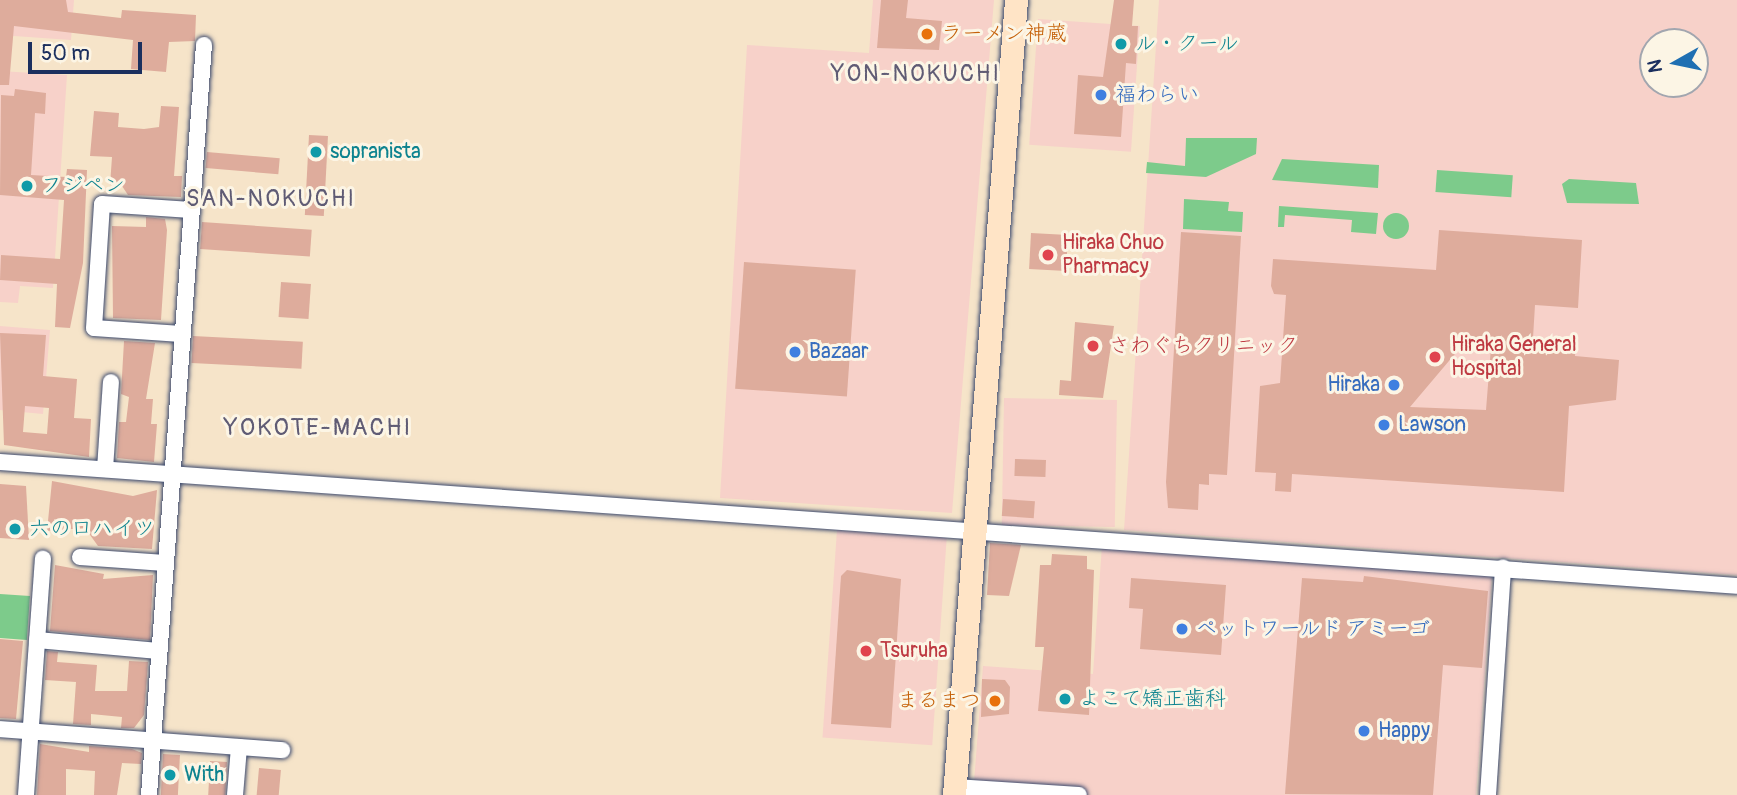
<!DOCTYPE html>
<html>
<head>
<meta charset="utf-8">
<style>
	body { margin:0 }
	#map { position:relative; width:1737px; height:795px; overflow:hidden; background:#f6e4c9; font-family:Pangolin,"Klee One",sans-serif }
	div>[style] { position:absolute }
	.built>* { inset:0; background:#f7d1c9; transform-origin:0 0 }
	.green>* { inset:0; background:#7dcb8b; transform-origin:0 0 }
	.round { border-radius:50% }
	.building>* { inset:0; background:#deac9c; transform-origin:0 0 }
	.roads { filter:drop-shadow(0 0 2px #3c4a6e) drop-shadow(0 0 2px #3c4a6e) }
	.street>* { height:16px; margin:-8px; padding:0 8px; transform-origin:8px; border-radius:8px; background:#fff }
	.secondary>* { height:23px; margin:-11.5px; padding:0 11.5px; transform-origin:11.5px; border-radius:11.5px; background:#ffe4c6 }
	.dots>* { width:19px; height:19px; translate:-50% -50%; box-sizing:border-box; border:4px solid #fcf5e5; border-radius:50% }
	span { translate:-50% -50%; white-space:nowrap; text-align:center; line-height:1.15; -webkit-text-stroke:6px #fcf5e5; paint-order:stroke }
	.food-label { font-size:21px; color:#c56008 }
	.left { translate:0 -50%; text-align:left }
	.right { translate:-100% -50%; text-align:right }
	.culture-label { font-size:21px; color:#0d838f }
	.shop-label { font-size:21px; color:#366cbe }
	.health-label { font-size:21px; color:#be3a42 }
	.neighbourhood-label { font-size:23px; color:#5f5b74; letter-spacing:2px }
	.quarter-label { font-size:24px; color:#5f5b74; letter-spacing:2px }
	.north { position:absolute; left:1639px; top:28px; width:70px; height:70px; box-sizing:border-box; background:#fcf5e5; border:2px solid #a2a6af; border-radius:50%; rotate:261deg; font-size:19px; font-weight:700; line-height:28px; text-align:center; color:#1b2f5e }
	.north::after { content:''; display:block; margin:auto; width:24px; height:32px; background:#1f6fb2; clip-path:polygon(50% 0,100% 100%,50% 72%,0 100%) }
	.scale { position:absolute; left:28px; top:42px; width:114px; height:32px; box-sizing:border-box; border:4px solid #1b2f5e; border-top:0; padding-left:9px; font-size:21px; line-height:24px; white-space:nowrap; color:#1b2f5e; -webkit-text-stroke:5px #fcf5e5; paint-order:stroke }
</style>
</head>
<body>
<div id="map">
	<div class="built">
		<div style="clip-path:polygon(0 0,74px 0,71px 40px,0 35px)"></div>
		<div style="clip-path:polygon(873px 0,994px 0,952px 513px,720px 498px,747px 45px,869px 53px)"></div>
		<div style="clip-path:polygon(evenodd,1159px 0,1737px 0,1737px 575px,1124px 530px,1159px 0,1653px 42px,1695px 42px,1695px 84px,1653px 84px,1653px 42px)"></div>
		<div style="left:1038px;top:19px;width:102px;height:126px;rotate:4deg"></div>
		<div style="clip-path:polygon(0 71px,67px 75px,53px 288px,20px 286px,18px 303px,0 302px)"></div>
		<div style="clip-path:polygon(0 326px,50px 330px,43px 414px,0 410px)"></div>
		<div style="left:1004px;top:398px;width:113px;height:127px;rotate:1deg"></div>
		<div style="left:837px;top:530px;width:110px;height:208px;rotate:4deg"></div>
		<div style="clip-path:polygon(1102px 545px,1492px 574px,1476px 795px,973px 795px,983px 666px,1093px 674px)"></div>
	</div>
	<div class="green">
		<div style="clip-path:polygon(1186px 138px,1257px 138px,1256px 154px,1206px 177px,1146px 173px,1147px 162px,1185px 166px)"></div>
		<div style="clip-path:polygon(1282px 159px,1379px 165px,1378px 188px,1272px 180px)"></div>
		<div style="left:1437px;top:170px;width:76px;height:22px;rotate:4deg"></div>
		<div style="clip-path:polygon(1569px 179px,1636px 183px,1639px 204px,1567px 203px,1562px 184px)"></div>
		<div style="clip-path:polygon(1184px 199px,1229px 202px,1228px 211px,1243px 212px,1242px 232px,1183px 229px)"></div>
		<div style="clip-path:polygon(1279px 206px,1378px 213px,1376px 234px,1351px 232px,1352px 220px,1285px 215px,1284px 227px,1278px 227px)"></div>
		<div class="round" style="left:1383px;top:213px;width:26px;height:26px"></div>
		<div style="left:0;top:594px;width:30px;height:44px;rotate:4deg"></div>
	</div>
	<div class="building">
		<div style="clip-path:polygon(0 0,66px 0,68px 12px,121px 18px,122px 10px,196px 15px,195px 41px,169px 42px,166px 72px,131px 69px,133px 40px,14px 26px,9px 85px,0 85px)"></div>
		<div style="clip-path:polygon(881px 0,908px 0,906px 18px,942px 21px,939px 50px,877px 48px)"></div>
		<div style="clip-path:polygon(1114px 0,1134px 0,1132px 26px,1138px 26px,1136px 64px,1126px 63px,1121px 137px,1074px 134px,1078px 75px,1103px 77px)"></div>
		<div style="clip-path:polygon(15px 89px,46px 93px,45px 114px,35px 113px,31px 175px,66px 177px,67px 169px,87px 170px,83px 263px,70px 328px,55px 327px,57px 284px,0 280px,1px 255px,60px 259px,61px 246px,64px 200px,0 195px,1px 95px,14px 96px)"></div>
		<div style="clip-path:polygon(161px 106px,179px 107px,174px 176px,182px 176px,181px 197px,128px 195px,122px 186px,110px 185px,112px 157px,90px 156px,94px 111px,119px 113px,118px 127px,144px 129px,159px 127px)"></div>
		<div style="left:309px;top:135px;width:19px;height:80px;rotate:3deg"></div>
		<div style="left:207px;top:152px;width:73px;height:16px;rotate:5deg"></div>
		<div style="clip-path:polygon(146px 217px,165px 219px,167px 230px,161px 320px,113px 318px,112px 226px,146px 227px)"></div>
		<div style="left:202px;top:222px;width:110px;height:27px;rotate:4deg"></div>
		<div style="clip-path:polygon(evenodd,1439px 230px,1582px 240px,1578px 308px,1535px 305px,1533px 338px,1576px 341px,1575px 356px,1619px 360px,1616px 400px,1569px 406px,1564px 492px,1292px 474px,1291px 492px,1275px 491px,1276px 473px,1255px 472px,1260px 386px,1280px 383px,1286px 295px,1274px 294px,1271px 286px,1273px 259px,1436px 270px,1439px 230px,1465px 342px,1491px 347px,1486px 410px,1410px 407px,1465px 342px)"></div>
		<div style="clip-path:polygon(1181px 232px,1241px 236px,1227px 475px,1209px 474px,1209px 485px,1199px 484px,1198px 510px,1168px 508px,1166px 482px)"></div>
		<div style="left:1031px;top:233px;width:37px;height:36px;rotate:3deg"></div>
		<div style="left:744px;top:262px;width:112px;height:127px;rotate:4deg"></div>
		<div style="left:281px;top:282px;width:30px;height:35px;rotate:4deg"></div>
		<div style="clip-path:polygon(1075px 322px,1114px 326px,1103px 398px,1059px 395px,1060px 380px,1071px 381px)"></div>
		<div style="clip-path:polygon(evenodd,0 333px,46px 335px,43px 376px,77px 379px,74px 418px,91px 419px,89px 457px,4px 445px,0 333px,25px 406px,49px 408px,47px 434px,23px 432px,25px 406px)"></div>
		<div style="left:193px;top:336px;width:110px;height:27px;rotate:3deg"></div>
		<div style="clip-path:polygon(124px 341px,155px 343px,146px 399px,153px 399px,151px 424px,157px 424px,154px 462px,117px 458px,119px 422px,126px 422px,129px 397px,121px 394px)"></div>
		<div style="left:1015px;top:459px;width:31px;height:17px;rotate:2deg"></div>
		<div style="clip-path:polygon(52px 481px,133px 496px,157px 490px,152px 549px,98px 546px,85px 528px,47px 531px)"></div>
		<div style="clip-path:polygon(0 484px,26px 486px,29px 540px,0 538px)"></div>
		<div style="left:1003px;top:499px;width:32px;height:17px;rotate:4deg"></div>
		<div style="clip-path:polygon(990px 543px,1021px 545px,1009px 596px,987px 595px)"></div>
		<div style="clip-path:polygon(1052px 554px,1087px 556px,1087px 569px,1094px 570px,1089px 715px,1038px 711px,1044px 647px,1035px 647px,1040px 565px,1051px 565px)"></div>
		<div style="clip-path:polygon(55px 565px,104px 574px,103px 579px,153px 575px,150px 640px,50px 631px)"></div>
		<div style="clip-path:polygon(847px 570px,901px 579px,891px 728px,831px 724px,841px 576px)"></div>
		<div style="clip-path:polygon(1364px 576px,1488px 591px,1482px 668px,1443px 665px,1433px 795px,1285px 794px,1302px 578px,1363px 582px)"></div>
		<div style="clip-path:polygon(1131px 578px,1226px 585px,1221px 655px,1140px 649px,1143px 609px,1129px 608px)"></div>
		<div style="clip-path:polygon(0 639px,23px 641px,16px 719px,0 718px)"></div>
		<div style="clip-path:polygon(47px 651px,58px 652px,57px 662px,97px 665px,95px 691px,127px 691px,129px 661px,148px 662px,144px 715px,134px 728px,121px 728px,122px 717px,91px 714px,91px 725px,73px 724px,76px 682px,45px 680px)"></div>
		<div style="clip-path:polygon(982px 679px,1005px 680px,1010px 687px,1009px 714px,981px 717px)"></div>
		<div style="clip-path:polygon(40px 744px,89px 752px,89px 746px,132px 749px,142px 753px,141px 764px,122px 763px,117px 795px,94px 795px,95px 771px,66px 769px,66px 795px,37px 795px)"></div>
		<div style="left:163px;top:754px;width:17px;height:41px;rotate:3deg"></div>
		<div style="left:210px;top:761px;width:17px;height:34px;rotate:3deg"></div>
		<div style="left:259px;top:768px;width:22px;height:27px;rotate:5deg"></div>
	</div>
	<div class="roads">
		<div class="street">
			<div style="left:181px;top:334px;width:87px;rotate:-176.1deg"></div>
			<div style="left:94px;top:328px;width:124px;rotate:-86.3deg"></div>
			<div style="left:102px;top:204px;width:89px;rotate:3.9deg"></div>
			<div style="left:0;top:462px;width:1741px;rotate:4.08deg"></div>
			<div style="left:105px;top:469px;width:87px;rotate:-86.1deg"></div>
			<div style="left:80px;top:557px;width:85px;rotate:4deg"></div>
			<div style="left:37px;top:640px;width:122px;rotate:5.2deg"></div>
			<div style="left:0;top:729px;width:283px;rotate:4.3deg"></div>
			<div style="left:955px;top:787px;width:124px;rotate:3.7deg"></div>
			<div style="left:26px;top:795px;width:237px;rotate:-85.9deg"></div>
			<div style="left:149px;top:795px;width:752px;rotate:-85.81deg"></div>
			<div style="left:235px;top:795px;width:48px;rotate:-85.2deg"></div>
			<div style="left:1488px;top:795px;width:228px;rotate:-86.2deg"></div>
		</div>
		<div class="secondary">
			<div style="left:954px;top:795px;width:797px;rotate:-85.54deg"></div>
		</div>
	</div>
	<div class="dots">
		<div style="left:927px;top:34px;background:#e8710a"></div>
		<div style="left:1121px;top:44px;background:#0f9aa8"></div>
		<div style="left:1101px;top:95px;background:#3f7fe0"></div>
		<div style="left:316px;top:152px;background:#0f9aa8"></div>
		<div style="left:27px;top:186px;background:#0f9aa8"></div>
		<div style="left:1048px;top:255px;background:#e0444e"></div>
		<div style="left:1093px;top:346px;background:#e0444e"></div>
		<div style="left:795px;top:352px;background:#3f7fe0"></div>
		<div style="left:1435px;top:357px;background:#e0444e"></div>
		<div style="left:1394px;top:385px;background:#3f7fe0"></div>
		<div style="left:1384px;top:425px;background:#3f7fe0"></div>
		<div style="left:15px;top:529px;background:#0f9aa8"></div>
		<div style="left:1182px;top:629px;background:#3f7fe0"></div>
		<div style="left:866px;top:651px;background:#e0444e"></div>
		<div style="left:1065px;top:699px;background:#0f9aa8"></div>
		<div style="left:995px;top:701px;background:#e8710a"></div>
		<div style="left:1364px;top:731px;background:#3f7fe0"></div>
		<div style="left:170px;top:775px;background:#0f9aa8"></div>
	</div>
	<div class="food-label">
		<span class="left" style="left:941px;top:34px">ラーメン神蔵</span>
		<span class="right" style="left:981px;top:701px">まるまつ</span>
	</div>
	<div class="culture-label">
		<span class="left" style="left:1135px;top:44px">ル・クール</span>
		<span class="left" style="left:330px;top:152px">sopranista</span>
		<span class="left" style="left:41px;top:186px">フジペン</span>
		<span class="left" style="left:29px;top:529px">六の口ハイツ</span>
		<span class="left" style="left:1079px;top:699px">よこて矯正歯科</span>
		<span class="left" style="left:184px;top:775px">With</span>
	</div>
	<div class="shop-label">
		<span class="left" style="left:1115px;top:95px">福わらい</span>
		<span class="left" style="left:809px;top:352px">Bazaar</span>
		<span class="right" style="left:1380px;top:385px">Hiraka</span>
		<span class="left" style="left:1398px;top:425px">Lawson</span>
		<span class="left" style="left:1196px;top:629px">ペットワールド アミーゴ</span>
		<span class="left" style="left:1378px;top:731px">Happy</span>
	</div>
	<div class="health-label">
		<span class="left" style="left:1062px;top:255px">Hiraka Chuo<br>Pharmacy</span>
		<span class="left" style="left:1451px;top:357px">Hiraka General<br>Hospital</span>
		<span class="left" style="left:1109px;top:346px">さわぐちクリニック</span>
		<span class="left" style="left:880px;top:651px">Tsuruha</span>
	</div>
	<div class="neighbourhood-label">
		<span style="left:916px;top:74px">YON-NOKUCHI</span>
		<span style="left:271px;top:199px">SAN-NOKUCHI</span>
	</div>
	<div class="quarter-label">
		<span style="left:318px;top:428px">YOKOTE-MACHI</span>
	</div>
	<div class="north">N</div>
	<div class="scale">50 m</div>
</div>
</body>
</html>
